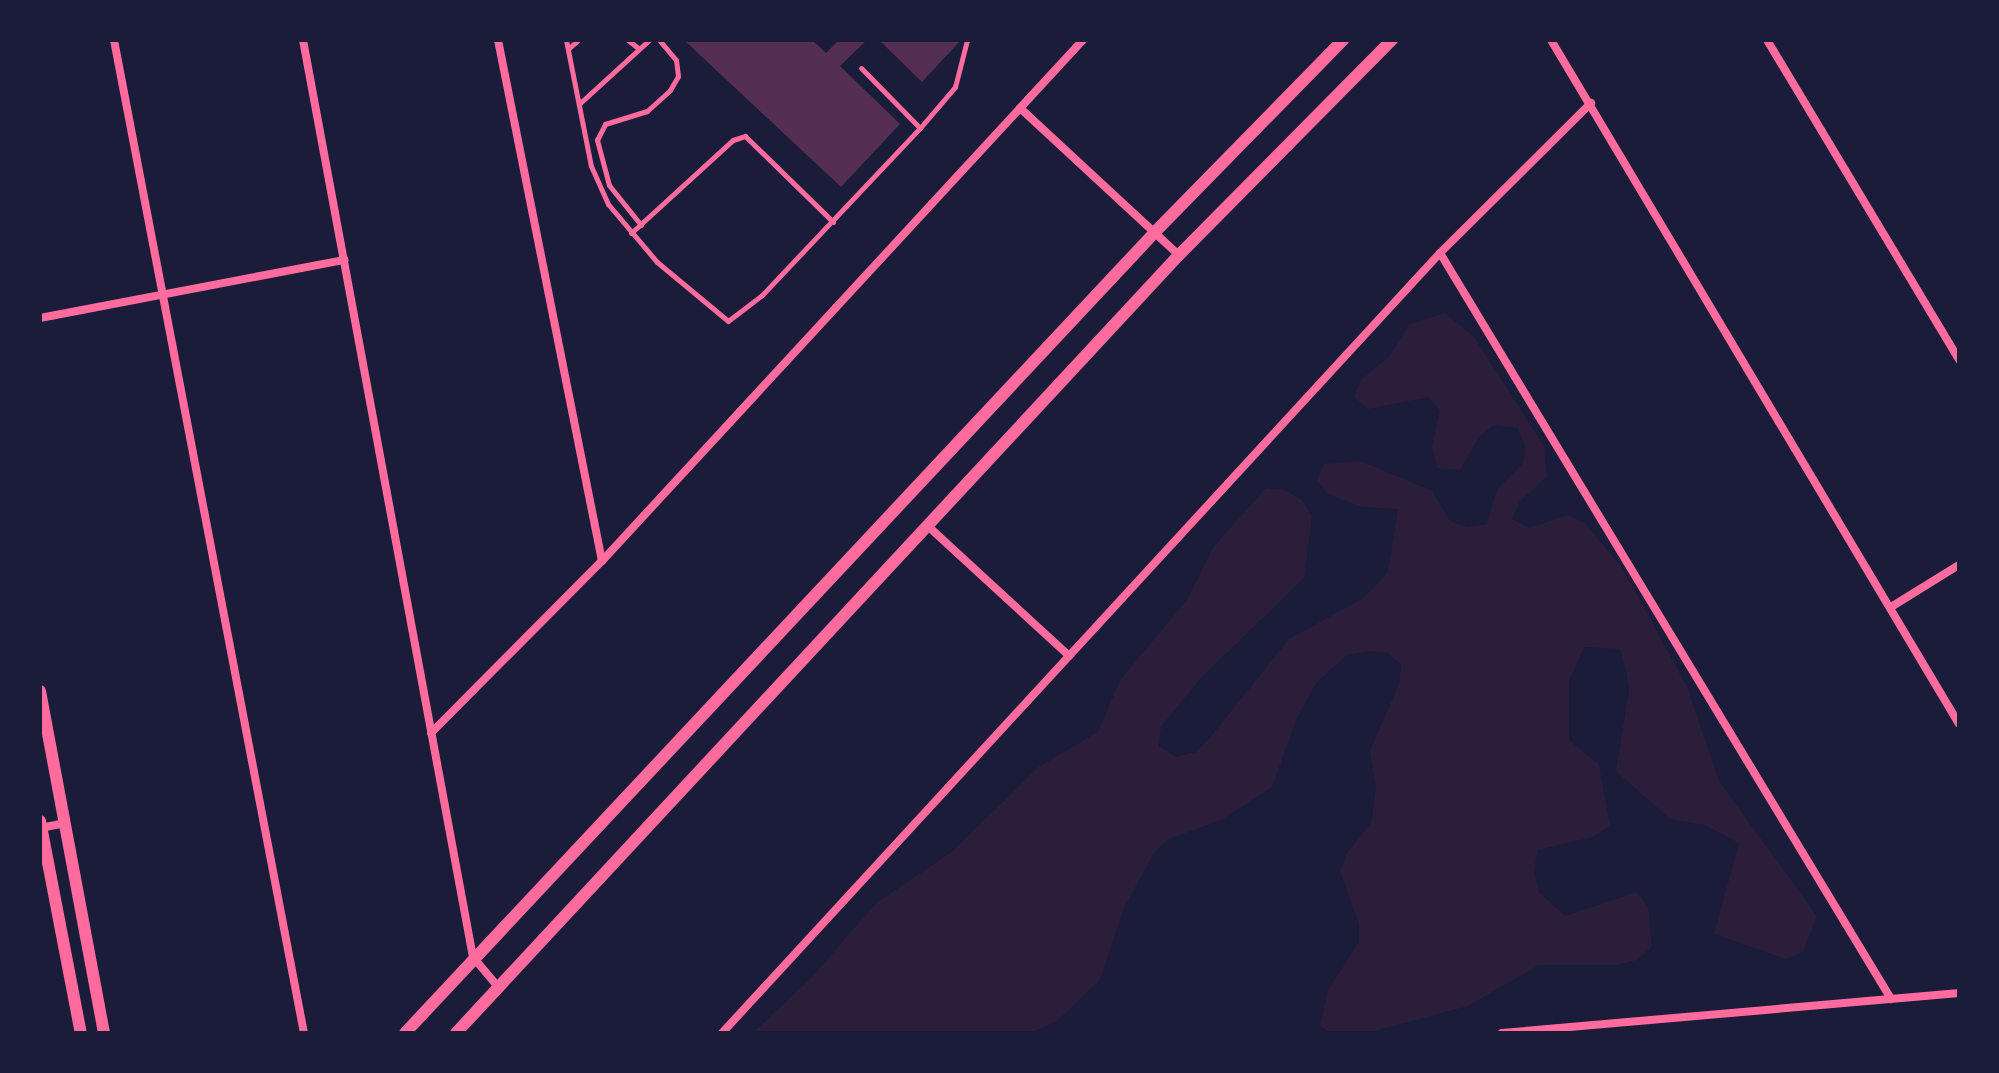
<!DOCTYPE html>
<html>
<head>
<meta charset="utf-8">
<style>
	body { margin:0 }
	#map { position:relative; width:1999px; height:1073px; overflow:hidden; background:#1b1b3a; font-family:Signika,sans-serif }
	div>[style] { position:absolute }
	.green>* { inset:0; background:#2a1e3b }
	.building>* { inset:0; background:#542f53 }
	.service>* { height:5px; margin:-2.5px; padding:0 2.5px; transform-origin:2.5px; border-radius:2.5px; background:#ff6b9d }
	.minor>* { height:8px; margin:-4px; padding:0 4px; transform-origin:4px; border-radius:4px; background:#ff6b9d }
	.tertiary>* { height:12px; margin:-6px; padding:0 6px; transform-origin:6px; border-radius:6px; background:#ff6b9d }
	span { translate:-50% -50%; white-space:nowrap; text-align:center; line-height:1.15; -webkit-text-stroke:8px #1b1b3a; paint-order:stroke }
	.frame { position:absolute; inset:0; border:42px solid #1b1b3a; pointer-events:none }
</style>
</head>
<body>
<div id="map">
	<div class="green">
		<div style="clip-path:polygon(1445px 313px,1474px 337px,1544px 446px,1547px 477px,1520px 501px,1512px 519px,1529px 528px,1568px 515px,1585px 523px,1623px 569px,1687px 687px,1719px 781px,1817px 916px,1803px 952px,1786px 959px,1714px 934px,1739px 843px,1705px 825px,1670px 819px,1616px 771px,1629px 690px,1626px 669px,1620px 649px,1584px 647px,1569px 681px,1569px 740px,1599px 765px,1610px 826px,1593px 837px,1538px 850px,1534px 870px,1539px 892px,1565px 916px,1637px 892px,1648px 907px,1652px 947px,1637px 960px,1617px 965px,1539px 965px,1468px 1006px,1371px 1032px,1330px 1033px,1320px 1026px,1328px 990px,1359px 942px,1359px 924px,1340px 871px,1347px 853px,1371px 823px,1376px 789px,1370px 751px,1399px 684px,1401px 665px,1388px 653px,1370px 651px,1347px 655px,1316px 683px,1296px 720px,1272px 787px,1221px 820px,1169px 839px,1154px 853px,1124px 908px,1100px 980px,1057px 1021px,1031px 1033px,753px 1033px,814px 975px,875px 904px,953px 851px,1037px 768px,1098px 732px,1120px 680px,1186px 601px,1214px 546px,1266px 488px,1285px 490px,1302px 500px,1312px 516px,1304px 578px,1199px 680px,1161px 727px,1159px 746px,1176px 757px,1196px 752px,1208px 740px,1289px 639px,1362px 599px,1388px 572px,1398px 509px,1362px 507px,1328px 494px,1317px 480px,1324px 464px,1361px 461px,1432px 491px,1450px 521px,1467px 527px,1487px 524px,1497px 489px,1523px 463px,1525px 445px,1518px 428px,1494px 425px,1479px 437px,1460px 470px,1437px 468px,1432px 446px,1440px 410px,1429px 397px,1368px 409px,1354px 397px,1361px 380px,1390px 356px,1409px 324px)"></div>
	</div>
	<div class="building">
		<div style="clip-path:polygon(684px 40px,812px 40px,826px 53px,839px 40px,867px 40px,840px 66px,900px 124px,841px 187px)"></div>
		<div style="clip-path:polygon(879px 40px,961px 40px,922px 82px)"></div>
	</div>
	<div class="service">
		<div style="left:566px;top:40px;width:128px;rotate:78.8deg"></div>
		<div style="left:591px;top:166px;width:42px;rotate:65.9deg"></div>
		<div style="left:608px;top:204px;width:76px;rotate:49.8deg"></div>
		<div style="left:657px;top:262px;width:92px;rotate:39.7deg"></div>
		<div style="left:728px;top:321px;width:43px;rotate:-37.4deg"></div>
		<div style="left:762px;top:295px;width:230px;rotate:-46.6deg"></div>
		<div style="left:920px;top:128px;width:84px;rotate:-134.5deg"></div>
		<div style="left:628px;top:40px;width:14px;rotate:39deg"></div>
		<div style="left:568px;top:49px;width:13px;rotate:-42deg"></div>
		<div style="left:579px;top:104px;width:95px;rotate:-42.4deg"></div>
		<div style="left:920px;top:128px;width:54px;rotate:-49.5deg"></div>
		<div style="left:955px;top:87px;width:49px;rotate:-75.7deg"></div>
		<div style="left:641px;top:225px;width:51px;rotate:-128.7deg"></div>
		<div style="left:609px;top:185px;width:47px;rotate:-104.9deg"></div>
		<div style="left:597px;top:140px;width:18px;rotate:-63deg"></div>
		<div style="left:605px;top:124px;width:44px;rotate:-17.2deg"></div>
		<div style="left:647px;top:111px;width:31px;rotate:-42deg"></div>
		<div style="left:670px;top:90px;width:16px;rotate:-60deg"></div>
		<div style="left:678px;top:76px;width:16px;rotate:-97deg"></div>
		<div style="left:676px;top:60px;width:26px;rotate:-130deg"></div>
		<div style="left:631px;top:233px;width:138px;rotate:-42.4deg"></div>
		<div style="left:733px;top:140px;width:13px;rotate:-18deg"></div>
		<div style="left:745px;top:136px;width:123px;rotate:44.3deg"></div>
	</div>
	<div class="minor">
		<div style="left:114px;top:40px;width:1011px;rotate:79.17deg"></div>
		<div style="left:303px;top:40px;width:933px;rotate:79.5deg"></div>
		<div style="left:473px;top:957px;width:39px;rotate:50deg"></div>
		<div style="left:498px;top:40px;width:531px;rotate:78.71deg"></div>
		<div style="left:1551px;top:40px;width:796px;rotate:59.18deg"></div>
		<div style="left:1767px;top:40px;width:373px;rotate:59deg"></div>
		<div style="left:1020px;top:108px;width:217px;rotate:42.8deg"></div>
		<div style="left:1440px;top:253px;width:872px;rotate:58.84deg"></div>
		<div style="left:40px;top:318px;width:310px;rotate:-10.8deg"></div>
		<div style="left:930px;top:528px;width:189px;rotate:42.6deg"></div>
		<div style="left:1891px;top:607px;width:80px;rotate:-31.7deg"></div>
		<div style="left:431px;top:733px;width:243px;rotate:-45.2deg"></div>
		<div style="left:602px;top:561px;width:709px;rotate:-47.29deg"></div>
		<div style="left:40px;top:828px;width:25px;rotate:-11deg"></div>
		<div style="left:722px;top:1033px;width:1060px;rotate:-47.37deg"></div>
		<div style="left:1440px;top:253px;width:213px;rotate:-44.8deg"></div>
		<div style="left:1502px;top:1033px;width:459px;rotate:-5deg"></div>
	</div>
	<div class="tertiary">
		<div style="left:40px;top:691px;width:348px;rotate:79.4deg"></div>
		<div style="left:40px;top:821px;width:216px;rotate:79.1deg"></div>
		<div style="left:405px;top:1033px;width:1097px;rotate:-46.88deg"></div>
		<div style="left:1155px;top:232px;width:269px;rotate:-45.6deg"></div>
		<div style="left:456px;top:1033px;width:1062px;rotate:-47.1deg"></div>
		<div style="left:1179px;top:255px;width:303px;rotate:-45.3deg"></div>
	</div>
	<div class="frame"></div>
</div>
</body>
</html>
